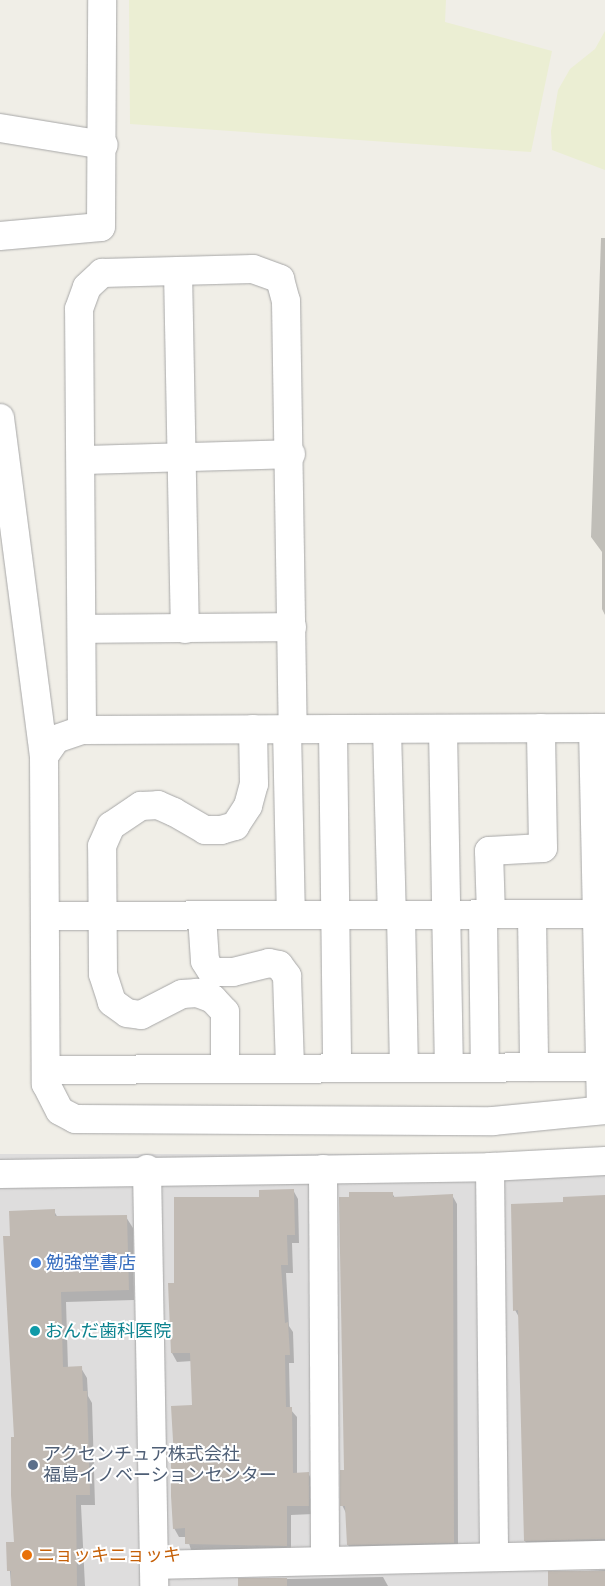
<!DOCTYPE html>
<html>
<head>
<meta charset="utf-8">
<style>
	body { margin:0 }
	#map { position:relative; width:605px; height:1586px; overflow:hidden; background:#f0eee7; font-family:"Fira Sans Condensed","Noto Sans JP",sans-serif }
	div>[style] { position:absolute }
	.residential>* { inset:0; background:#dedddd; transform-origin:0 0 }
	.farmland>* { inset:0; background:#ebeed3 }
	.shadow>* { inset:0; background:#0003 }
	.building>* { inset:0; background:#c1bab3; transform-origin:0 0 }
	.roads { filter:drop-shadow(0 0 1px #a7a7a7) drop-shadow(0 0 1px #a7a7a7) }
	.minor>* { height:28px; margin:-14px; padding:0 14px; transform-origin:14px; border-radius:14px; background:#fff }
	.dots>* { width:14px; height:14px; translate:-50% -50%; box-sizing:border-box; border:2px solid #fff; border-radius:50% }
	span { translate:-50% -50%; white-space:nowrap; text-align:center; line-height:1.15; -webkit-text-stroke:4px #fff; paint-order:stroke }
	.shop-label { font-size:18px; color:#366cbe }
	.left { translate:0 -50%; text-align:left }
	.culture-label { font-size:18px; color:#0d838f }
	.service-label { font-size:18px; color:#4e5e75 }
	.food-label { font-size:18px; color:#c56008 }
</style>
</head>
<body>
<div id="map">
	<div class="residential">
		<div style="left:605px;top:1154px;width:432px;height:605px;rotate:90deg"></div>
	</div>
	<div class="farmland">
		<div style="clip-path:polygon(129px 0,446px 0,445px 22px,552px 51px,531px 152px,130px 124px)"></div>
		<div style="clip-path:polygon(605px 31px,605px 170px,552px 150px,551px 131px,558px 90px,570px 69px,595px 49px)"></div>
	</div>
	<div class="shadow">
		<div style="clip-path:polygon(601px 238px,605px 238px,605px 615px,602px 609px,602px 552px,591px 537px)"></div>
		<div style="clip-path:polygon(293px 1190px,298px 1199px,299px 1243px,292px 1243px,293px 1273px,286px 1273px,289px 1326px,293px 1332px,294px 1363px,289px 1363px,290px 1409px,297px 1417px,297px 1474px,308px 1473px,313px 1482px,313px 1514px,291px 1515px,291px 1555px,192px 1553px,187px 1537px,179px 1537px,174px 1528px,175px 1459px,193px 1406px,192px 1361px,177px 1362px,172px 1353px,175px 1284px,260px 1198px)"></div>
		<div style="clip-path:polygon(392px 1193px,395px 1198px,452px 1195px,457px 1204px,458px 1551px,353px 1553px,348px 1545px,346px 1513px,342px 1505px,346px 1471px)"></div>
		<div style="clip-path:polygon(605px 1196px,605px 1549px,530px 1549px,525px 1541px,520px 1319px,515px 1310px,564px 1203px)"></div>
		<div style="clip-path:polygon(54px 1211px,58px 1218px,126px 1217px,133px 1228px,134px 1300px,66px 1302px,68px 1368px,81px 1368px,87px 1378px,88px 1396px,92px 1403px,95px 1505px,81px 1505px,85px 1586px,11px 1586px,8px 1543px,16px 1543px,15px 1438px,4px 1237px,11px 1237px)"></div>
		<div style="clip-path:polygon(605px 1570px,605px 1586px,549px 1586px,549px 1573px)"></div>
		<div style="clip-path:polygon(383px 1577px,388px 1586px,240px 1586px,239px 1580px)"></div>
	</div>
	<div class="building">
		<div style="clip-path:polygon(294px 1189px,295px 1235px,287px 1235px,288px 1265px,281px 1265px,285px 1323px,288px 1322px,290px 1355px,285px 1355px,286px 1407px,292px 1407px,293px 1473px,309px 1472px,309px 1506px,287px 1506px,287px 1546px,185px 1544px,185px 1528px,173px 1529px,171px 1496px,171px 1458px,174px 1458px,171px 1406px,192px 1405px,190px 1353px,171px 1353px,168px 1283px,174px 1283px,174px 1197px,259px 1197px,259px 1190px)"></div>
		<div style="clip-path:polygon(349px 1192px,393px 1192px,393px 1197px,453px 1194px,454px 1543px,347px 1545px,345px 1506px,340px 1506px,340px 1470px,344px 1470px,339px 1197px,349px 1197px)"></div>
		<div style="clip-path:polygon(605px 1195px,605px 1539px,524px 1541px,518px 1310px,513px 1311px,511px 1204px,563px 1202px,563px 1197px)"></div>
		<div style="clip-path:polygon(55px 1209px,55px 1216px,127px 1215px,129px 1290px,61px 1292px,63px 1367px,82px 1366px,83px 1391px,87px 1391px,90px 1495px,76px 1495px,77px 1586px,11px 1586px,11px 1571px,7px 1571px,6px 1542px,14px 1542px,11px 1495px,11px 1437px,14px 1437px,3px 1236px,10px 1236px,9px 1211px)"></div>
		<div style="left:605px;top:1571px;width:15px;height:57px;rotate:90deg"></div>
		<div style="left:287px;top:1578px;width:8px;height:49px;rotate:90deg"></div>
	</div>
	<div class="roads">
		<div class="minor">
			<div style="left:0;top:128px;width:105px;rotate:9.3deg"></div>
			<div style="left:0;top:236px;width:101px;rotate:-5.1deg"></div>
			<div style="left:101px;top:227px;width:227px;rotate:-89.7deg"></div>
			<div style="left:178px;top:271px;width:358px;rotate:88.9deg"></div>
			<div style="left:0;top:418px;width:341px;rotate:82.6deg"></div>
			<div style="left:81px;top:460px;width:210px;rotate:-1.6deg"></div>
			<div style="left:83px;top:629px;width:209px;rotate:-0.5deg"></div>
			<div style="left:593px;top:728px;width:382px;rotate:88.8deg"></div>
			<div style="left:605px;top:728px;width:523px;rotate:179.78deg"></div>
			<div style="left:82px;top:730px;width:28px;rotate:161deg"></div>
			<div style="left:56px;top:739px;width:21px;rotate:125deg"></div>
			<div style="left:44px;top:756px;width:328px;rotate:89.7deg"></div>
			<div style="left:46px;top:1084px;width:30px;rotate:63deg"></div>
			<div style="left:60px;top:1111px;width:17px;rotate:28deg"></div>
			<div style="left:75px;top:1119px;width:418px;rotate:0.3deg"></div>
			<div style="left:493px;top:1121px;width:113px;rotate:-5.6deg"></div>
			<div style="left:287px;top:729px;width:186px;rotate:88.8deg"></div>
			<div style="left:333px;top:729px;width:339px;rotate:89.3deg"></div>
			<div style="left:387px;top:729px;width:186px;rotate:88.5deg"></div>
			<div style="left:443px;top:729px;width:339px;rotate:89deg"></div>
			<div style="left:82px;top:730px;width:421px;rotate:-90.4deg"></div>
			<div style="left:79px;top:309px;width:23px;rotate:-70deg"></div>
			<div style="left:87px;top:287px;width:21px;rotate:-43deg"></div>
			<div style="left:102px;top:273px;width:151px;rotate:-1.5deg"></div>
			<div style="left:253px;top:269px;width:29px;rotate:20deg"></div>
			<div style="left:280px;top:279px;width:23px;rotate:75deg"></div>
			<div style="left:286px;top:301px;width:428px;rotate:89.1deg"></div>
			<div style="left:401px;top:915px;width:153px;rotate:88.9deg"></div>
			<div style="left:483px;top:915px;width:153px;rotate:89.3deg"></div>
			<div style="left:491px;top:915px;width:64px;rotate:-91.8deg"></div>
			<div style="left:489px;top:851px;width:54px;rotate:-3.2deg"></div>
			<div style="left:543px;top:848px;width:120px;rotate:-91deg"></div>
			<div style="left:532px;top:915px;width:152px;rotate:89.2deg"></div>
			<div style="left:45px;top:916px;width:560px;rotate:-0.2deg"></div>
			<div style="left:202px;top:916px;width:45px;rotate:86.2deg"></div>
			<div style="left:205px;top:961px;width:13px;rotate:58deg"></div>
			<div style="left:212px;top:972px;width:21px"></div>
			<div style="left:233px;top:972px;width:37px;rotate:-14deg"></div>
			<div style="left:269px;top:963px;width:10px;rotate:11deg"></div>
			<div style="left:279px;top:965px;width:14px;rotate:54deg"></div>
			<div style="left:287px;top:976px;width:92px;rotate:88.1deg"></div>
			<div style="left:225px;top:1069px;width:57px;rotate:-90deg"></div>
			<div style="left:225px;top:1012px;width:18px;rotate:-133deg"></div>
			<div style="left:213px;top:999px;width:17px;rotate:-159deg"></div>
			<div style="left:197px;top:993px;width:15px;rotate:176deg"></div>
			<div style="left:182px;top:994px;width:46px;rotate:152.9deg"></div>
			<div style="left:141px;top:1015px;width:14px;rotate:-172deg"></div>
			<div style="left:127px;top:1013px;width:19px;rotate:-144deg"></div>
			<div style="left:112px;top:1002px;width:29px;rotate:-108deg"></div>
			<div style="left:103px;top:974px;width:128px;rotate:-90.4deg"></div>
			<div style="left:102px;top:846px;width:22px;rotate:-66deg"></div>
			<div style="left:111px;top:826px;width:36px;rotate:-34deg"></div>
			<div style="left:141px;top:806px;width:17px;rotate:-3deg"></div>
			<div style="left:158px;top:805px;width:17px;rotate:24deg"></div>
			<div style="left:174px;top:812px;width:36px;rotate:30deg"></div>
			<div style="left:205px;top:830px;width:16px"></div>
			<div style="left:221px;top:830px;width:15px;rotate:-16deg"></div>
			<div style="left:235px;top:826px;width:24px;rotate:-57deg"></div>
			<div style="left:248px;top:806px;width:23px;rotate:-75deg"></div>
			<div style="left:254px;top:784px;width:55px;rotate:-91deg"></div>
			<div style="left:46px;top:1070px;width:559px;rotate:-0.31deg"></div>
			<div style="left:490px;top:1167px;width:390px;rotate:89.4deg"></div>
			<div style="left:147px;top:1169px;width:417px;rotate:89deg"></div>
			<div style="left:323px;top:1169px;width:391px;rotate:89.7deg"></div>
			<div style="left:0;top:1174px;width:490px;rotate:-0.8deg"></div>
			<div style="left:490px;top:1167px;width:115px;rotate:-3deg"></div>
			<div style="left:154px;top:1565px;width:451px;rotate:-1.3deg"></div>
		</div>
	</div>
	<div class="dots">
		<div style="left:36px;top:1263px;background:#3f7fe0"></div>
		<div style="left:35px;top:1331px;background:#0f9aa8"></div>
		<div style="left:33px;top:1465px;background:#5c6f8a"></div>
		<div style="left:27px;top:1555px;background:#e8710a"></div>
	</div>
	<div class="shop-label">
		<span class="left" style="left:46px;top:1263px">勉強堂書店</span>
	</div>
	<div class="culture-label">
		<span class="left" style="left:45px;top:1331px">おんだ歯科医院</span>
	</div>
	<div class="service-label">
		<span class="left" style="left:43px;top:1465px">アクセンチュア株式会社<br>福島イノベーションセンター</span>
	</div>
	<div class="food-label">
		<span class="left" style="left:37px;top:1555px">ニョッキニョッキ</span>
	</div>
</div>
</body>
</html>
